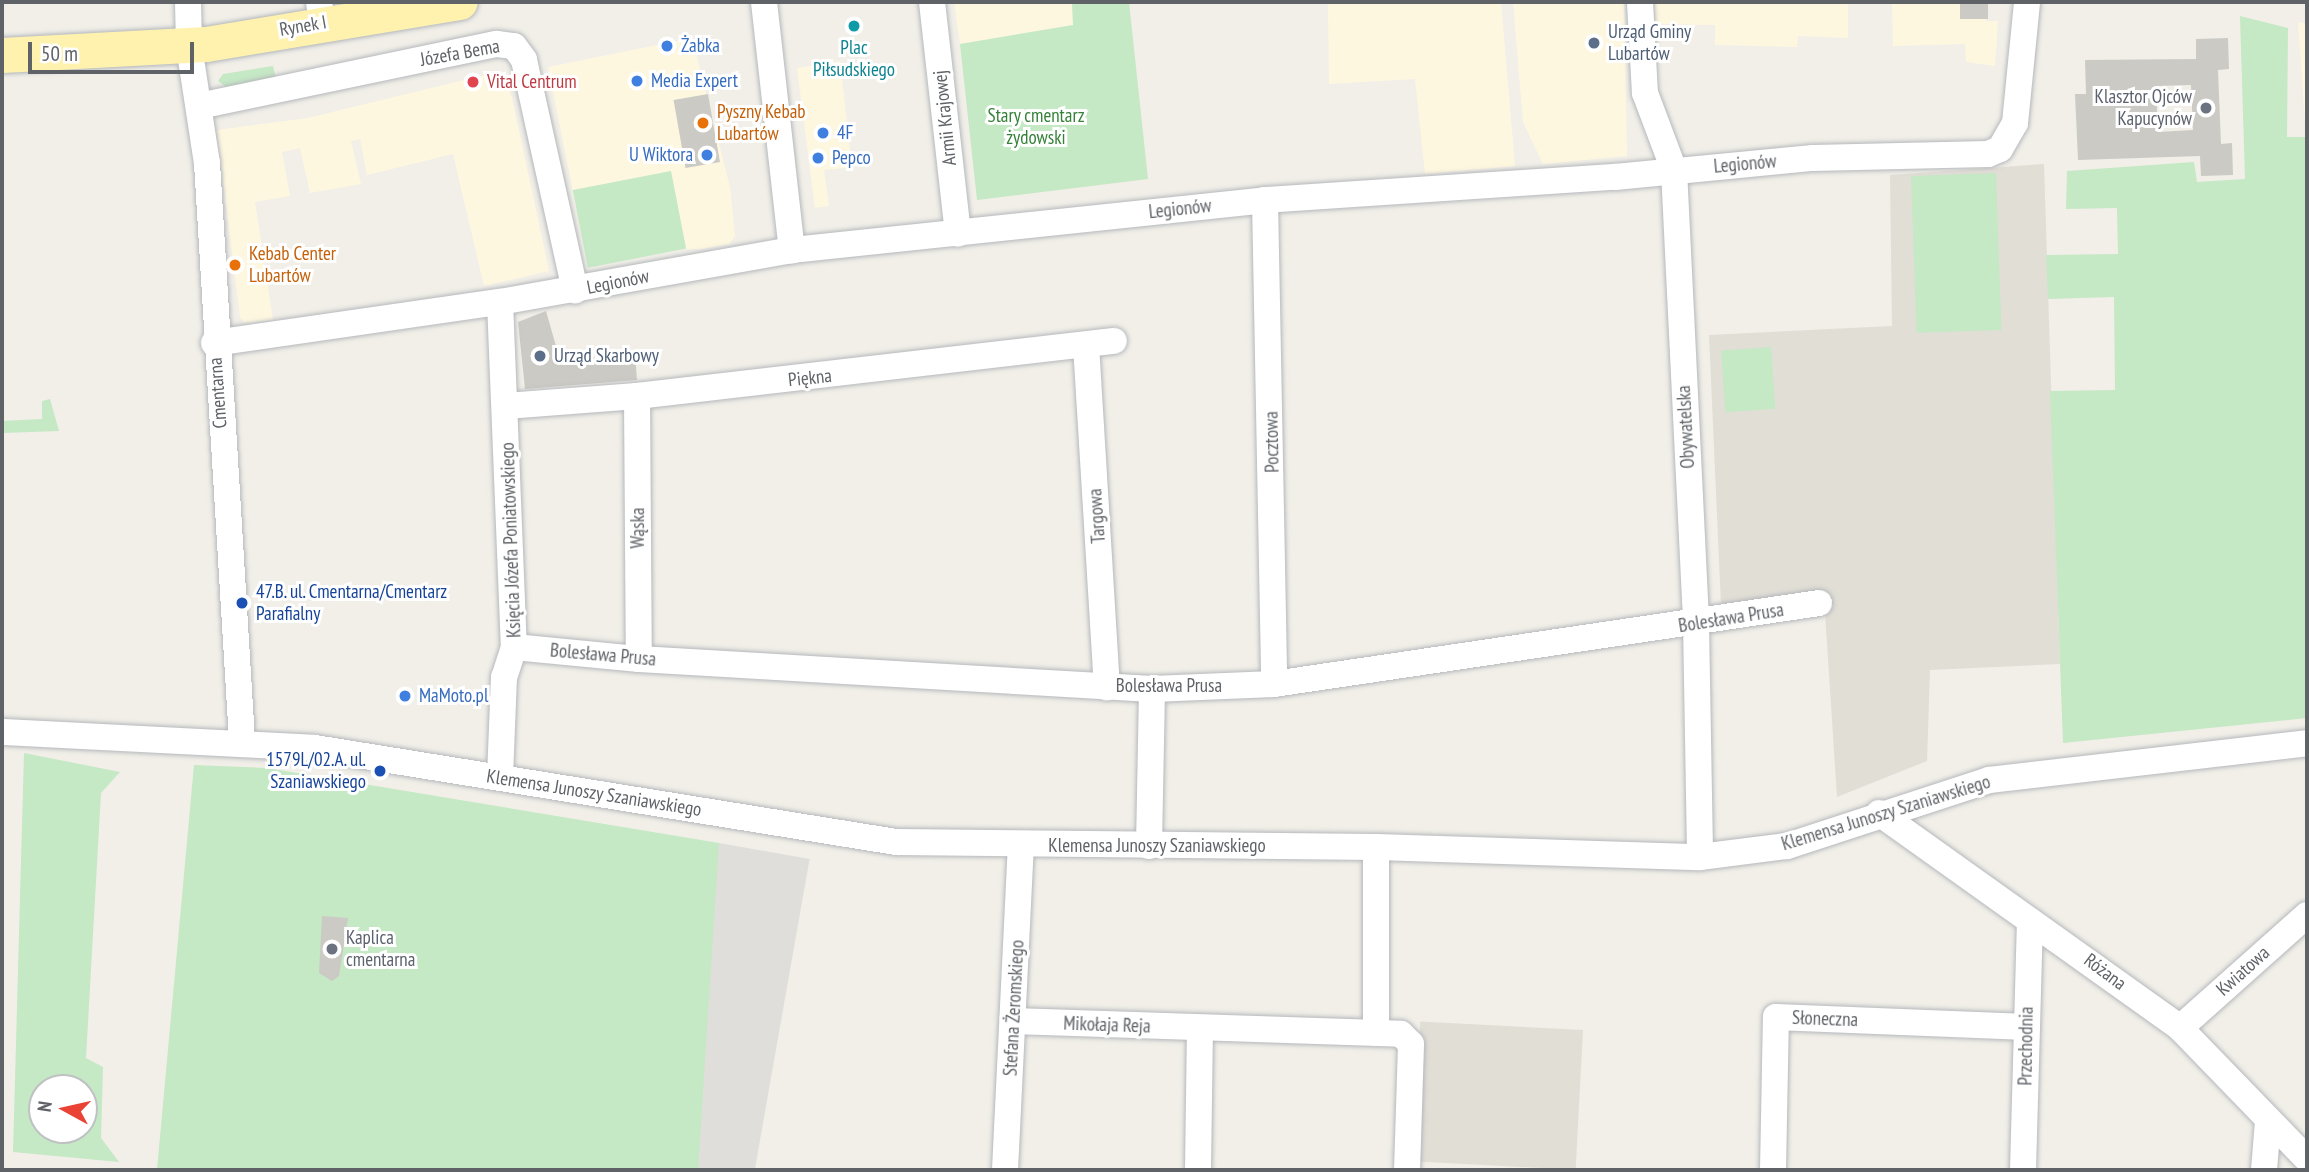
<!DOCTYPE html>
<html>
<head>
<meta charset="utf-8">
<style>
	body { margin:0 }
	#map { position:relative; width:2309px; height:1172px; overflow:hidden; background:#f1efe8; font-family:"PT Sans Narrow",sans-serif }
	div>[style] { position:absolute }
	.commercial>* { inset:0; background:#fef7e0 }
	.industrial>* { inset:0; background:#e0deda; transform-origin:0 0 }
	.education>* { inset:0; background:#e1ded6; transform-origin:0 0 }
	.green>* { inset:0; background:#c5e8c5; transform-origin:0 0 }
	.building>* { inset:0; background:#cccac5; transform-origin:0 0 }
	.roads { filter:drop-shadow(0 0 2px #b5b8bc) drop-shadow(0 0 2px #b5b8bc) }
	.minor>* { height:26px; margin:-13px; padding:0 13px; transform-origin:13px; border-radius:13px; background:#fff }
	.major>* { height:35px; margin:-17.5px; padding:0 17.5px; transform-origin:17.5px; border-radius:17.5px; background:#fff2af }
	.dots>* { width:19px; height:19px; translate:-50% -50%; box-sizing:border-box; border:4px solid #fff; border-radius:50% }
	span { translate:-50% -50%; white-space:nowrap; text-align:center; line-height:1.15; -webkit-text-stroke:6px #fff; paint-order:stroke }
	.street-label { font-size:19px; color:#5f6368 }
	.service-label { font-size:19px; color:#4e5e75 }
	.left { translate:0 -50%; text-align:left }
	.shop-label { font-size:19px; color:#366cbe }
	.right { translate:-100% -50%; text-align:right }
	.culture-label { font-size:19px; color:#0d838f }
	.health-label { font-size:19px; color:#be3a42 }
	.worship-label { font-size:19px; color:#5b616d }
	.food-label { font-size:19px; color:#c56008 }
	.park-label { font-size:19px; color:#348238 }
	.transit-label { font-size:19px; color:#164399 }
	.frame { position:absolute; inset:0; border:4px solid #5f6368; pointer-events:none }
	.north { position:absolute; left:28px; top:1074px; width:70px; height:70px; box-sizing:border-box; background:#fff; border:2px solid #bfc1c3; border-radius:50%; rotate:278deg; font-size:19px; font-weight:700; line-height:28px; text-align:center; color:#5f6368 }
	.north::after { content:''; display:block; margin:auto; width:24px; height:32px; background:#ea4335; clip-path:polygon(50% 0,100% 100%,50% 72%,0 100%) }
	.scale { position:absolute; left:28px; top:42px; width:166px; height:32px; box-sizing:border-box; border:4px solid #5f6368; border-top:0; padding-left:9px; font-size:21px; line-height:24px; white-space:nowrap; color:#5f6368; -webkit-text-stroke:5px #fff; paint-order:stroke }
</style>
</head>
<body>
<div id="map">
	<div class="commercial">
		<div style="clip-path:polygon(954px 2px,1072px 2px,1073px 25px,960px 44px)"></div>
		<div style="clip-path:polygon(1328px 2px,1501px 2px,1515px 166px,1425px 174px,1415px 79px,1329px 84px)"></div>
		<div style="clip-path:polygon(1513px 2px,1624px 2px,1627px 156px,1543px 164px,1523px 122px)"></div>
		<div style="clip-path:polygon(1655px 2px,1848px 2px,1848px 38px,1798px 36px,1797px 47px,1715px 45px,1715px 25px,1655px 24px)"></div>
		<div style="clip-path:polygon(1892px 2px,1988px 2px,1986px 21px,1998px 21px,1995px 66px,1966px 62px,1965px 44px,1893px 46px)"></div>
		<div style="clip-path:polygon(2298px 22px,2307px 24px,2307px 163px,2306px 137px)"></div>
		<div style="clip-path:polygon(692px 38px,730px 187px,735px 236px,729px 244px,701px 249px,686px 249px,671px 171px,573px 191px,548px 67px)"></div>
		<div style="clip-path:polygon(840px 61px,852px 167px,824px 170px,829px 206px,815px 208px,797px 68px)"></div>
		<div style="clip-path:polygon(501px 71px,512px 98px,549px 271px,484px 286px,453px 154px,367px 175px,360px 139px,351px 141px,361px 184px,310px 193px,300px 148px,282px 152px,290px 196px,255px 202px,273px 320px,245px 323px,240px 317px,217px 130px,308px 118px)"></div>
	</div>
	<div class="industrial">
		<div style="left:719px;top:843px;width:92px;height:328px;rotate:10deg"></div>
	</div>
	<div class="education">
		<div style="clip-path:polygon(2044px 164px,2060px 664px,1930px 670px,1927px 761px,1837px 797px,1824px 597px,1721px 605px,1709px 335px,1892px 326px,1890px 175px)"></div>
		<div style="left:1583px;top:1030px;width:140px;height:163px;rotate:93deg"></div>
	</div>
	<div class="green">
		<div style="clip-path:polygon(1072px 2px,1129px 2px,1148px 179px,977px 200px,960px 44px,1073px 25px)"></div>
		<div style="clip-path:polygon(2240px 16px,2288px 28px,2287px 137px,2306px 137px,2307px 718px,2063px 743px,2050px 391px,2115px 390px,2114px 297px,2048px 299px,2046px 255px,2118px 254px,2117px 208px,2066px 209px,2067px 171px,2194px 162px,2197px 182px,2245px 179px)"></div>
		<div style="clip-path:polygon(273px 66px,276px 78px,226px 87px,218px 81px,223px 74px)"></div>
		<div style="left:671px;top:171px;width:79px;height:100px;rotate:79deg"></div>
		<div style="left:1996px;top:173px;width:157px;height:85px;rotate:88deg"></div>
		<div style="left:1771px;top:347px;width:62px;height:50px;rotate:86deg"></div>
		<div style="clip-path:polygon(50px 399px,59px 431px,2px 433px,2px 421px,42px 419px,42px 401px)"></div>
		<div style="clip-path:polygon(evenodd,24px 753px,120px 772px,101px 793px,86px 1058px,103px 1067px,101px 1138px,119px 1162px,13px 1152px,24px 753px,42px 1088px,84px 1088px,84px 1130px,42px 1130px,42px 1088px)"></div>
		<div style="clip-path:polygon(194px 765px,267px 768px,719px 843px,698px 1170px,157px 1170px)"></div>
	</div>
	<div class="building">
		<div style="left:1960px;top:2px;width:28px;height:17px"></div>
		<div style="clip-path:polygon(evenodd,2228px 38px,2229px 69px,2218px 70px,2221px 144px,2232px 143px,2233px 175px,2201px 176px,2200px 156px,2078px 160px,2075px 94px,2086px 94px,2085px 60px,2196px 59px,2196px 39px,2228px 38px,2191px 85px,2193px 130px,2158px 132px,2156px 86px,2191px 85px)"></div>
		<div style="left:708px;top:94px;width:69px;height:35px;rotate:80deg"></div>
		<div style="clip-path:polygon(546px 311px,560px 360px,635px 353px,637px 380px,525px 389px,518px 322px)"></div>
		<div style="clip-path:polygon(322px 916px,348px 918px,339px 976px,332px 981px,319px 973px)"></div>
	</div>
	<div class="roads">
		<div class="minor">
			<div style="left:188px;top:2px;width:44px;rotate:88.7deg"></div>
			<div style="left:189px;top:46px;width:118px;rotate:81.3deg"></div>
			<div style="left:207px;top:163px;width:579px;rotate:86.53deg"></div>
			<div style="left:319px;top:2px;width:21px;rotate:82deg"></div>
			<div style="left:764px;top:2px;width:250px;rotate:83.6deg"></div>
			<div style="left:932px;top:2px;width:233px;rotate:83.6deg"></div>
			<div style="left:1640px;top:2px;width:91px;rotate:86.9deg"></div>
			<div style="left:1645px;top:93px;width:82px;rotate:69.4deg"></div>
			<div style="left:1674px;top:170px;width:454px;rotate:87.2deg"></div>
			<div style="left:1696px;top:623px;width:234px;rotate:89deg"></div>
			<div style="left:199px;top:106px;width:304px;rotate:-11.8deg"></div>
			<div style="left:497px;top:44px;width:17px;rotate:7deg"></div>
			<div style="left:514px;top:46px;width:17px;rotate:54deg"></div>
			<div style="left:524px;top:60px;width:236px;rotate:77.5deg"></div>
			<div style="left:1265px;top:200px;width:484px;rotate:88.9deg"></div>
			<div style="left:500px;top:302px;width:345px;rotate:87.7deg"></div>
			<div style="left:514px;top:647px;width:32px;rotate:108deg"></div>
			<div style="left:504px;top:677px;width:100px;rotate:92.3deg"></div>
			<div style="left:214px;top:343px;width:289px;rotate:-8.2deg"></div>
			<div style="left:500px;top:302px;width:297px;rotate:-10.1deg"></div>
			<div style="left:792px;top:250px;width:476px;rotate:-6deg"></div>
			<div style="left:1265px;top:200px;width:351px;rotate:-3.8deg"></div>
			<div style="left:1615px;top:177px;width:199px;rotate:-5.5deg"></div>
			<div style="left:1813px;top:158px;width:175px;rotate:-1.3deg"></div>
			<div style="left:1988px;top:154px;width:13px;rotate:-23deg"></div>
			<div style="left:2000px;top:149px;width:30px;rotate:-60deg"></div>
			<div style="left:2015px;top:123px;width:122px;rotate:-84.3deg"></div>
			<div style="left:1086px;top:345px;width:343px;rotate:86.5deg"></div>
			<div style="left:637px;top:396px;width:263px;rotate:89.6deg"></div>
			<div style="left:506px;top:406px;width:131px;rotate:-4.4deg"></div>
			<div style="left:637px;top:396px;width:480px;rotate:-6.6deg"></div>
			<div style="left:514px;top:647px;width:126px;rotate:5.5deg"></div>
			<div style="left:639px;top:659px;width:514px;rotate:3.35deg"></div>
			<div style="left:1152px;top:689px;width:122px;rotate:-2.3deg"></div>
			<div style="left:1274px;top:684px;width:551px;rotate:-8.45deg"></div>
			<div style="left:2px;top:732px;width:313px;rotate:2.9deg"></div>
			<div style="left:315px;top:748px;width:589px;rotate:9.19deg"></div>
			<div style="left:896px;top:842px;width:480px;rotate:0.6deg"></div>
			<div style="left:1376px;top:847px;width:324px;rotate:1.8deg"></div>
			<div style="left:1700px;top:857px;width:88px;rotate:-7.2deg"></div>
			<div style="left:1787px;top:846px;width:213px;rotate:-18.1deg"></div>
			<div style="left:1989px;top:780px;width:320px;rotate:-6.6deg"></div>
			<div style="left:1879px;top:813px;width:370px;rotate:35.5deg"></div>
			<div style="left:2180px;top:1028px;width:182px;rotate:45.9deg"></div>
			<div style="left:1149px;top:846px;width:157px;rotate:-88.9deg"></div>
			<div style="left:1376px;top:847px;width:186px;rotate:90deg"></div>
			<div style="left:1013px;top:1021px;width:388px;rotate:1.9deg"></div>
			<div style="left:1401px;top:1034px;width:14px;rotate:45deg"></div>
			<div style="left:1411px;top:1044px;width:126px;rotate:91.8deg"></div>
			<div style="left:2180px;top:1028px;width:170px;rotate:-41.7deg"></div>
			<div style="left:1005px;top:1170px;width:323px;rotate:-87.2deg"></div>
			<div style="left:1198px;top:1170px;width:141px;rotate:-89.2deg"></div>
			<div style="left:1773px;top:1170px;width:153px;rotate:-88.9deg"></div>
			<div style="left:1776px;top:1017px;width:251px;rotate:2.3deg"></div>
			<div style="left:2023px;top:1170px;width:249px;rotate:-88.4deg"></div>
			<div style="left:2264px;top:1170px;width:49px;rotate:-85.3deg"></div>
		</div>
		<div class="major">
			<div style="left:2px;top:55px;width:204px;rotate:-3.1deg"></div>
			<div style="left:206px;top:44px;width:257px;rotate:-9.4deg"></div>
		</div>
	</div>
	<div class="dots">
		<div style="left:854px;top:26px;background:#0f9aa8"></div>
		<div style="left:1594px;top:43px;background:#5c6f8a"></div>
		<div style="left:667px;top:46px;background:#3f7fe0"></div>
		<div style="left:637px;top:81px;background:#3f7fe0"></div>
		<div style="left:473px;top:82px;background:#e0444e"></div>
		<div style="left:2206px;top:108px;background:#6b7280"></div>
		<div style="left:703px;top:123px;background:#e8710a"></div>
		<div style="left:823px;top:133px;background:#3f7fe0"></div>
		<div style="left:707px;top:155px;background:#3f7fe0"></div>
		<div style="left:818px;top:158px;background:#3f7fe0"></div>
		<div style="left:235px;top:265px;background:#e8710a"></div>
		<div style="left:540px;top:356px;background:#5c6f8a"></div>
		<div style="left:242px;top:603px;background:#1a4fb4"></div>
		<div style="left:405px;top:696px;background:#3f7fe0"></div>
		<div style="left:380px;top:771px;background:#1a4fb4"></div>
		<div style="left:332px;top:949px;background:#6b7280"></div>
	</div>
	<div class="street-label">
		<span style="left:303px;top:26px;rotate:-10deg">Rynek I</span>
		<span style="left:460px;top:53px;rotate:-10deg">Józefa Bema</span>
		<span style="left:945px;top:118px;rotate:-96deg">Armii Krajowej</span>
		<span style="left:1745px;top:164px;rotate:-5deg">Legionów</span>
		<span style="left:1180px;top:209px;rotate:-6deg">Legionów</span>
		<span style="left:618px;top:282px;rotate:-11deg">Legionów</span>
		<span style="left:810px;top:378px;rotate:-6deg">Piękna</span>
		<span style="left:218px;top:393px;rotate:-94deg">Cmentarna</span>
		<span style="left:1686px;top:427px;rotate:-93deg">Obywatelska</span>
		<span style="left:1272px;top:442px;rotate:-91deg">Pocztowa</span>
		<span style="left:1097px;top:516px;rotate:-94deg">Targowa</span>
		<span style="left:638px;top:528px;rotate:-90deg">Wąska</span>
		<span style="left:511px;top:540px;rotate:-92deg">Księcia Józefa Poniatowskiego</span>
		<span style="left:1731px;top:618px;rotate:-9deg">Bolesława Prusa</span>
		<span style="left:603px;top:655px;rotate:5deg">Bolesława Prusa</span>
		<span style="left:1169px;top:686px">Bolesława Prusa</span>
		<span style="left:594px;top:793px;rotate:9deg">Klemensa Junoszy Szaniawskiego</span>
		<span style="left:1886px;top:813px;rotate:-17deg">Klemensa Junoszy Szaniawskiego</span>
		<span style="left:1157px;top:846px">Klemensa Junoszy Szaniawskiego</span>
		<span style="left:2243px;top:971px;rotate:-42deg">Kwiatowa</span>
		<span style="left:2105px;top:972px;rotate:37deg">Różana</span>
		<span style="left:1014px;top:1008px;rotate:-87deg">Stefana Żeromskiego</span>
		<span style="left:1825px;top:1019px;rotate:2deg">Słoneczna</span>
		<span style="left:1107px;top:1025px;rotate:2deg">Mikołaja Reja</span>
		<span style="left:2026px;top:1046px;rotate:-89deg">Przechodnia</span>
	</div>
	<div class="service-label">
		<span class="left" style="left:1608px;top:43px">Urząd Gminy<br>Lubartów</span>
		<span class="left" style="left:554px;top:356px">Urząd Skarbowy</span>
	</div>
	<div class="shop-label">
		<span class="left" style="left:681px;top:46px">Żabka</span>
		<span class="left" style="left:651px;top:81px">Media Expert</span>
		<span class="left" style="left:837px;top:133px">4F</span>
		<span class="right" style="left:693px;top:155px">U Wiktora</span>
		<span class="left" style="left:832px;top:158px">Pepco</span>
		<span class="left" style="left:419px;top:696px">MaMoto.pl</span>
	</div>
	<div class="culture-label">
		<span style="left:854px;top:59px">Plac<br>Piłsudskiego</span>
	</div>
	<div class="health-label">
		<span class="left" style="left:487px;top:82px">Vital Centrum</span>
	</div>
	<div class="worship-label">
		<span class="right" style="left:2192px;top:108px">Klasztor Ojców<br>Kapucynów</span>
		<span class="left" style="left:346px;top:949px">Kaplica<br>cmentarna</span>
	</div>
	<div class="food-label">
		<span class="left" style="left:717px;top:123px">Pyszny Kebab<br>Lubartów</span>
		<span class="left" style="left:249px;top:265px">Kebab Center<br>Lubartów</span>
	</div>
	<div class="park-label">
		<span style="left:1036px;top:127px">Stary cmentarz<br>żydowski</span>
	</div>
	<div class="transit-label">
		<span class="left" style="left:256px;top:603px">47.B. ul. Cmentarna/Cmentarz<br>Parafialny</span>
		<span class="right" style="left:366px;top:771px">1579L/02.A. ul.<br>Szaniawskiego</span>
	</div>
	<div class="frame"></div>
	<div class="north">N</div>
	<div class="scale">50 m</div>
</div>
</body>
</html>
